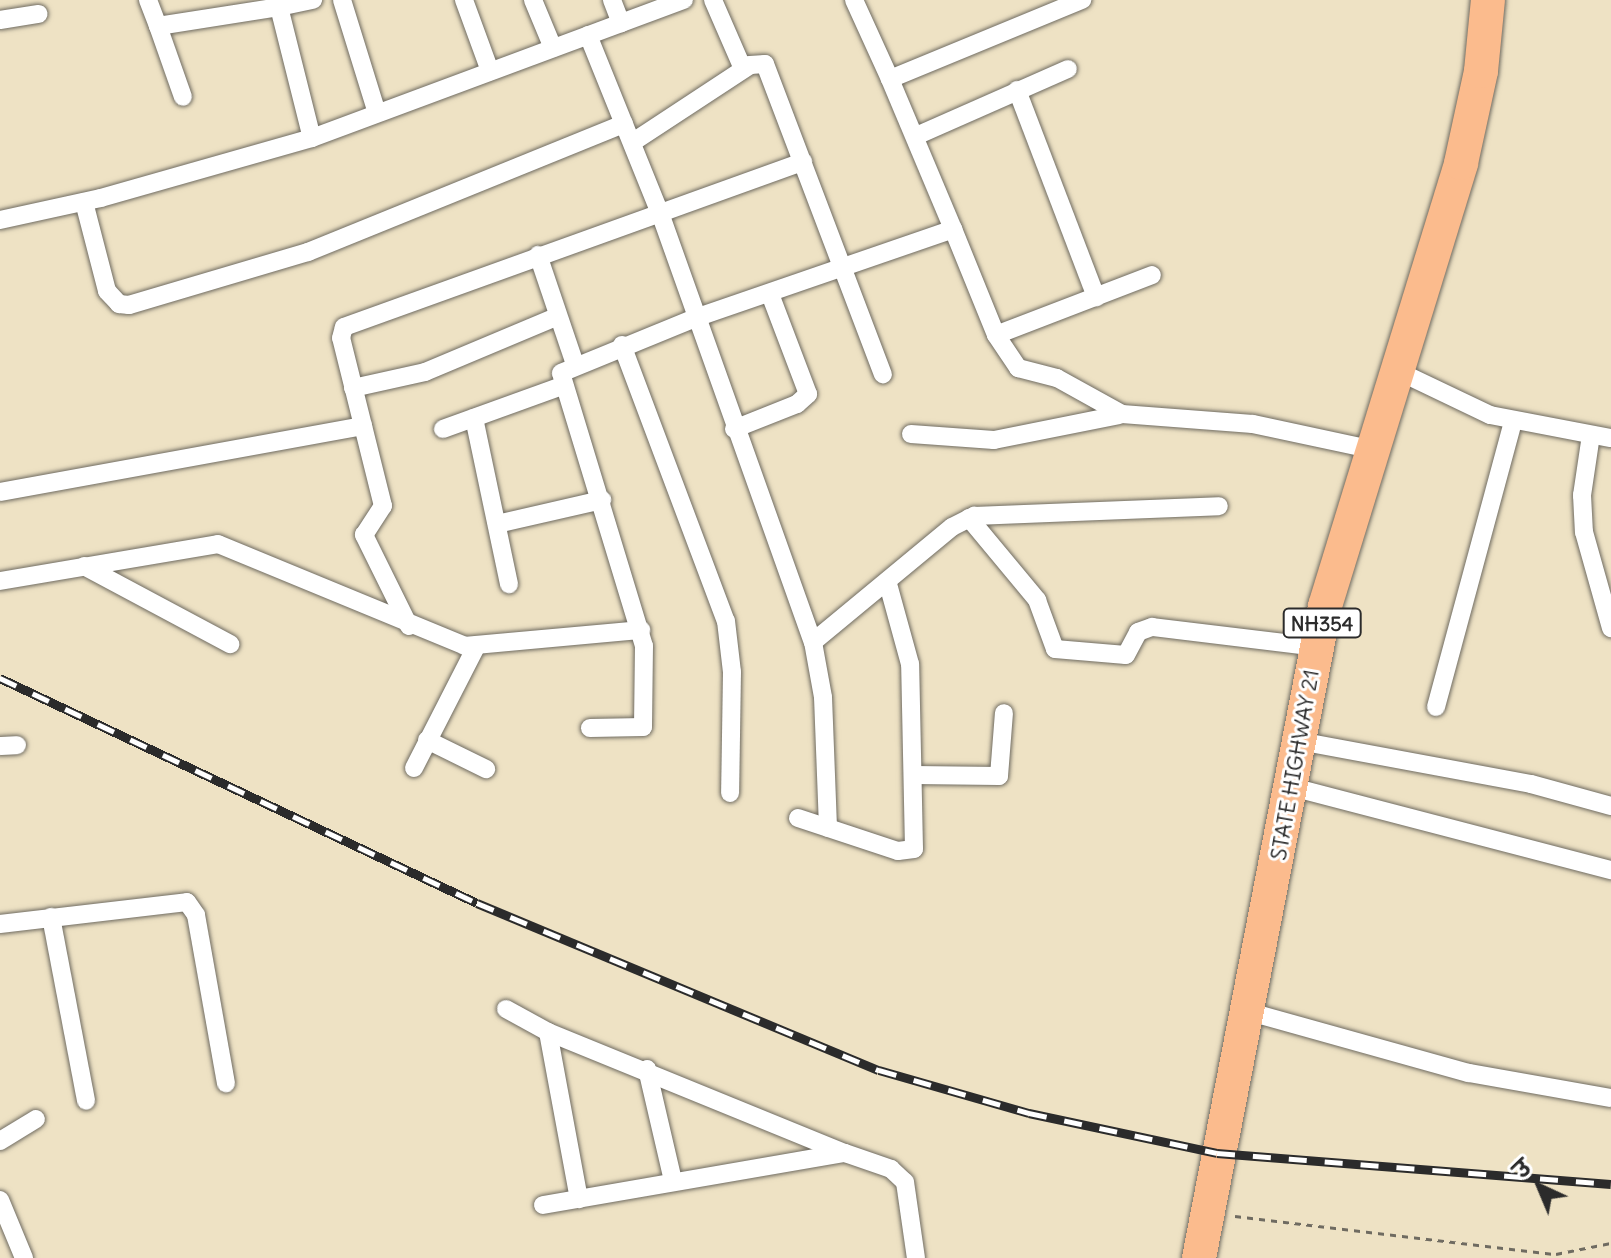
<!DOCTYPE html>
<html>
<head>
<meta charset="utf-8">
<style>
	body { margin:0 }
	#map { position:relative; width:1611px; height:1258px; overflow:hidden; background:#eee2c4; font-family:Delius,"Playpen Sans Deva",sans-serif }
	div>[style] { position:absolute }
	.path>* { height:3px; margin-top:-1.5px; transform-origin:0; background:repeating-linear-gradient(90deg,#6f6b61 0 6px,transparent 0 12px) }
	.roads { filter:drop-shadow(0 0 2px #6f6b61) drop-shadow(0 0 2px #6f6b61) }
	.street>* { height:18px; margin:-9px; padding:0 9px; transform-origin:9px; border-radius:9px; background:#fff }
	.highway>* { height:34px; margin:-17px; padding:0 17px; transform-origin:17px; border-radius:17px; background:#fbbb8d }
	.rail>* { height:9px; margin-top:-4.5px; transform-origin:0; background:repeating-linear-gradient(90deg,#fff 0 18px,#2b2b2b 0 36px); box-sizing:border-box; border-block:2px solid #2b2b2b }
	span { translate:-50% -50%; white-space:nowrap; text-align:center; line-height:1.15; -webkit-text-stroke:6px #fff; paint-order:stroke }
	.shield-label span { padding:2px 6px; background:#fff; border:2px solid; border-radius:6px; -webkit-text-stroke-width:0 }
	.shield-label { font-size:20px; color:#2b2b2b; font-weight:700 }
	.street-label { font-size:22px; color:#2b2b2b }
	.north { position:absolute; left:1499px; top:1146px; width:80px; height:80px; -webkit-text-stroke:6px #fff; paint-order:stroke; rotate:316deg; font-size:22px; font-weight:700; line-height:32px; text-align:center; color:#2b2b2b }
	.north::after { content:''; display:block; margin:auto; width:28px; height:36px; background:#2b2b2b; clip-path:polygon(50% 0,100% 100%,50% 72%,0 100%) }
</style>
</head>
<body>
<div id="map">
	<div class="path">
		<div style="left:1235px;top:1216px;width:323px;rotate:6.8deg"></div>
		<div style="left:1556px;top:1254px;width:56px;rotate:-11.3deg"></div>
	</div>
	<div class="roads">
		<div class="street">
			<div style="left:148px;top:0;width:28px;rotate:69deg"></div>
			<div style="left:158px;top:26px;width:122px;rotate:-8.9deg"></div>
			<div style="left:279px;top:7px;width:135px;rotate:75.9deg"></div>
			<div style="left:277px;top:0;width:7px;rotate:74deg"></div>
			<div style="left:279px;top:7px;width:35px;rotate:-12deg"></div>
			<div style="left:342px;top:0;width:118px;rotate:72.8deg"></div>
			<div style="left:464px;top:0;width:76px;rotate:69.9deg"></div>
			<div style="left:533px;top:0;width:52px;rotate:67.4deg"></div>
			<div style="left:612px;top:0;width:25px;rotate:69deg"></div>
			<div style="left:713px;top:0;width:75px;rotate:66.5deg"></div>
			<div style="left:854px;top:0;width:87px;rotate:65.5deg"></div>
			<div style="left:890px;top:79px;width:208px;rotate:-22.4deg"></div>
			<div style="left:0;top:20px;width:39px;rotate:-9deg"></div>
			<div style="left:158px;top:26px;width:75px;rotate:70.6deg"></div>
			<div style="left:588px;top:35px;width:192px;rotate:68deg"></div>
			<div style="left:660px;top:213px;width:455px;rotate:70.4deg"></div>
			<div style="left:813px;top:642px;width:56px;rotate:79.7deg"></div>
			<div style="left:823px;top:697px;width:131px;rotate:87.8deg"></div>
			<div style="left:1017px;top:90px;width:222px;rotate:69.1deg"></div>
			<div style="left:916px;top:136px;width:166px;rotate:-23.8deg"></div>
			<div style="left:633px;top:142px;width:140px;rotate:-33.3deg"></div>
			<div style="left:750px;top:65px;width:15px;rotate:-4deg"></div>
			<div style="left:765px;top:64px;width:332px;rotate:69.2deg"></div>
			<div style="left:84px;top:202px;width:92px;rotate:75.5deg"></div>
			<div style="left:107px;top:291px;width:18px;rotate:47deg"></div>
			<div style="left:119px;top:304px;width:10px;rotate:6deg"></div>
			<div style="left:129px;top:305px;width:187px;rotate:-16.5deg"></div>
			<div style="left:308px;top:252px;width:341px;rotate:-22.1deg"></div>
			<div style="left:0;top:220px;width:103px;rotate:-12.3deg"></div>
			<div style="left:101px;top:198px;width:219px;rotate:-15.9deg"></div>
			<div style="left:312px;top:138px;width:397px;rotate:-20.4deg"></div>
			<div style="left:953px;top:229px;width:114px;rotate:67.9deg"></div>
			<div style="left:996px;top:335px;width:40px;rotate:56deg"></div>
			<div style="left:1018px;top:368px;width:40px;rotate:14.4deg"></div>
			<div style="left:1057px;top:378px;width:74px;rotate:29deg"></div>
			<div style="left:1122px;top:414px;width:131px;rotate:4.4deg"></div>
			<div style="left:1253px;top:424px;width:120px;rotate:12.1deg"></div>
			<div style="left:538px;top:255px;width:115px;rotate:71.3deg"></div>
			<div style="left:996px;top:335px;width:167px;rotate:-21deg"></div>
			<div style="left:622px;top:345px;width:295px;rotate:69.4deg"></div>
			<div style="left:726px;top:621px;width:51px;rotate:83.3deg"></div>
			<div style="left:732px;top:672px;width:121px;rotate:90.9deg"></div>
			<div style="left:1400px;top:372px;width:100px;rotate:25.5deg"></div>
			<div style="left:1490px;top:415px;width:123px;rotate:10.8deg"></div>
			<div style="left:353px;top:388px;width:74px;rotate:-12.5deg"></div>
			<div style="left:425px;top:372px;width:144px;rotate:-22.8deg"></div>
			<div style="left:474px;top:418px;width:170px;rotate:78.1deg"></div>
			<div style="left:443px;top:429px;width:127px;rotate:-19.9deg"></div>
			<div style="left:734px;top:429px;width:68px;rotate:-21.6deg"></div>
			<div style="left:797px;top:404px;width:15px;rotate:-42deg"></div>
			<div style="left:808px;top:394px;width:107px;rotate:-110.8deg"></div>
			<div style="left:911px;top:434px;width:83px;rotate:4.1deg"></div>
			<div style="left:994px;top:440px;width:127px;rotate:-11.3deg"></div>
			<div style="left:1591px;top:435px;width:61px;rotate:98.5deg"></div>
			<div style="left:1582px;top:495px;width:37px;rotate:87deg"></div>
			<div style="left:1584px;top:532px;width:100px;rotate:74.3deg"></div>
			<div style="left:0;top:492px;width:369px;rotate:-10.3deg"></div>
			<div style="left:969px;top:518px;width:107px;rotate:50.3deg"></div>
			<div style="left:1037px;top:600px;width:52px;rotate:69.8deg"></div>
			<div style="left:1055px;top:649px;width:71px;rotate:4.8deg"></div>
			<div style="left:1126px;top:655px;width:26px;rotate:-62deg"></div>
			<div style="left:1138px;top:632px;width:15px;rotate:-20deg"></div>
			<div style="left:1152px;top:627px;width:166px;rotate:6.9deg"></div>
			<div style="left:497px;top:524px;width:108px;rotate:-12.9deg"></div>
			<div style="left:84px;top:566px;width:166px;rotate:28.1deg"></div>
			<div style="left:0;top:581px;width:221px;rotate:-9.6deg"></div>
			<div style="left:218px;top:544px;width:267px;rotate:22.4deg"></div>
			<div style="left:465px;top:646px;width:177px;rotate:-5.2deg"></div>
			<div style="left:409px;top:626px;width:102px;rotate:-116.3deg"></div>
			<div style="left:364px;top:535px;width:35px;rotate:-57deg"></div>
			<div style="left:383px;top:506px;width:173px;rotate:-104deg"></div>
			<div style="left:341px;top:338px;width:11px;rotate:-75deg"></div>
			<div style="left:344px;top:327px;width:488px;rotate:-19.8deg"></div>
			<div style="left:813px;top:642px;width:180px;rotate:-39.6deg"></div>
			<div style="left:952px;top:527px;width:25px;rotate:-27deg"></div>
			<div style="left:974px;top:516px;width:245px;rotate:-2.3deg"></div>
			<div style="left:1436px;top:707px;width:295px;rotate:-74.9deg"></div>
			<div style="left:590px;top:728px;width:53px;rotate:-1.1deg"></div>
			<div style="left:643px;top:727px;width:81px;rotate:-89.3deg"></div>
			<div style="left:644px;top:646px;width:285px;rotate:-106.9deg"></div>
			<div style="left:561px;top:373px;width:145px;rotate:-22.3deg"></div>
			<div style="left:695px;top:318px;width:273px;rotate:-19deg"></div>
			<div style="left:953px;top:229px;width:163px;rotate:-112.8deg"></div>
			<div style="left:427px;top:740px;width:66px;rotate:26.2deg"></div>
			<div style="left:1299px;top:741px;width:236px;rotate:10.5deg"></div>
			<div style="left:1531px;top:784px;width:83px;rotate:15.4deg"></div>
			<div style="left:0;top:746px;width:17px;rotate:-3deg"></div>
			<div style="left:414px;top:768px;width:138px;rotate:-62.9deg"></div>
			<div style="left:914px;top:775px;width:85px;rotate:0.7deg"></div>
			<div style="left:999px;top:776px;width:63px;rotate:-85.5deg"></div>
			<div style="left:1292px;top:787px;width:330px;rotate:14.6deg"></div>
			<div style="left:798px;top:818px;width:105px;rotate:18.3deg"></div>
			<div style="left:898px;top:851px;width:16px;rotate:-7deg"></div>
			<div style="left:914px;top:849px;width:185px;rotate:-91.2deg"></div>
			<div style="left:910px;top:664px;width:83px;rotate:-105.4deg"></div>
			<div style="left:51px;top:917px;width:187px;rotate:79.2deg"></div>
			<div style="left:0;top:924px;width:188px;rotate:-6.7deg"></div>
			<div style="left:187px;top:902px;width:16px;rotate:55deg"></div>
			<div style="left:196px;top:915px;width:171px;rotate:79.9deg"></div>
			<div style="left:506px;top:1009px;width:48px;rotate:28.7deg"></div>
			<div style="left:548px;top:1032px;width:321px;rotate:22.2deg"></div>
			<div style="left:1250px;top:1012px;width:227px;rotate:15.6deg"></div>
			<div style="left:1469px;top:1073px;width:144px;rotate:10deg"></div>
			<div style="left:548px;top:1032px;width:170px;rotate:79.5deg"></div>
			<div style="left:647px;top:1069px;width:115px;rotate:76.9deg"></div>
			<div style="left:0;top:1141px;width:42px;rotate:-31.4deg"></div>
			<div style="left:0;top:1200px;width:63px;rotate:67.5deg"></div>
			<div style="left:543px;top:1205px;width:306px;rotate:-9.8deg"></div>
			<div style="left:845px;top:1153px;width:49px;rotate:19.2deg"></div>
			<div style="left:891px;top:1169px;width:19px;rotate:43deg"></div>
			<div style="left:905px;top:1182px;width:77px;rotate:81.8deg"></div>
		</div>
		<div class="highway">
			<div style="left:1199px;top:1258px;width:664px;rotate:-79.06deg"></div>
			<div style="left:1325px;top:606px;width:463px;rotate:-72.9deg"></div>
			<div style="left:1461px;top:163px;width:94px;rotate:-77.7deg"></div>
			<div style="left:1481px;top:71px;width:71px;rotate:-84.4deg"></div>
		</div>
	</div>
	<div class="rail">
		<div style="left:0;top:678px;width:527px;rotate:25.25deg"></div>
		<div style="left:477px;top:903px;width:435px;rotate:22.6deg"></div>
		<div style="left:879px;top:1070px;width:156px;rotate:16deg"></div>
		<div style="left:1029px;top:1113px;width:192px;rotate:12deg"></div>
		<div style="left:1217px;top:1153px;width:395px;rotate:4.5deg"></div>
	</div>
	<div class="shield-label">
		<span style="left:1322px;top:623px">NH354</span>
	</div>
	<div class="street-label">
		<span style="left:1295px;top:765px;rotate:-80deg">STATE HIGHWAY 21</span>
	</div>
	<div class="north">उ</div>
</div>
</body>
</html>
